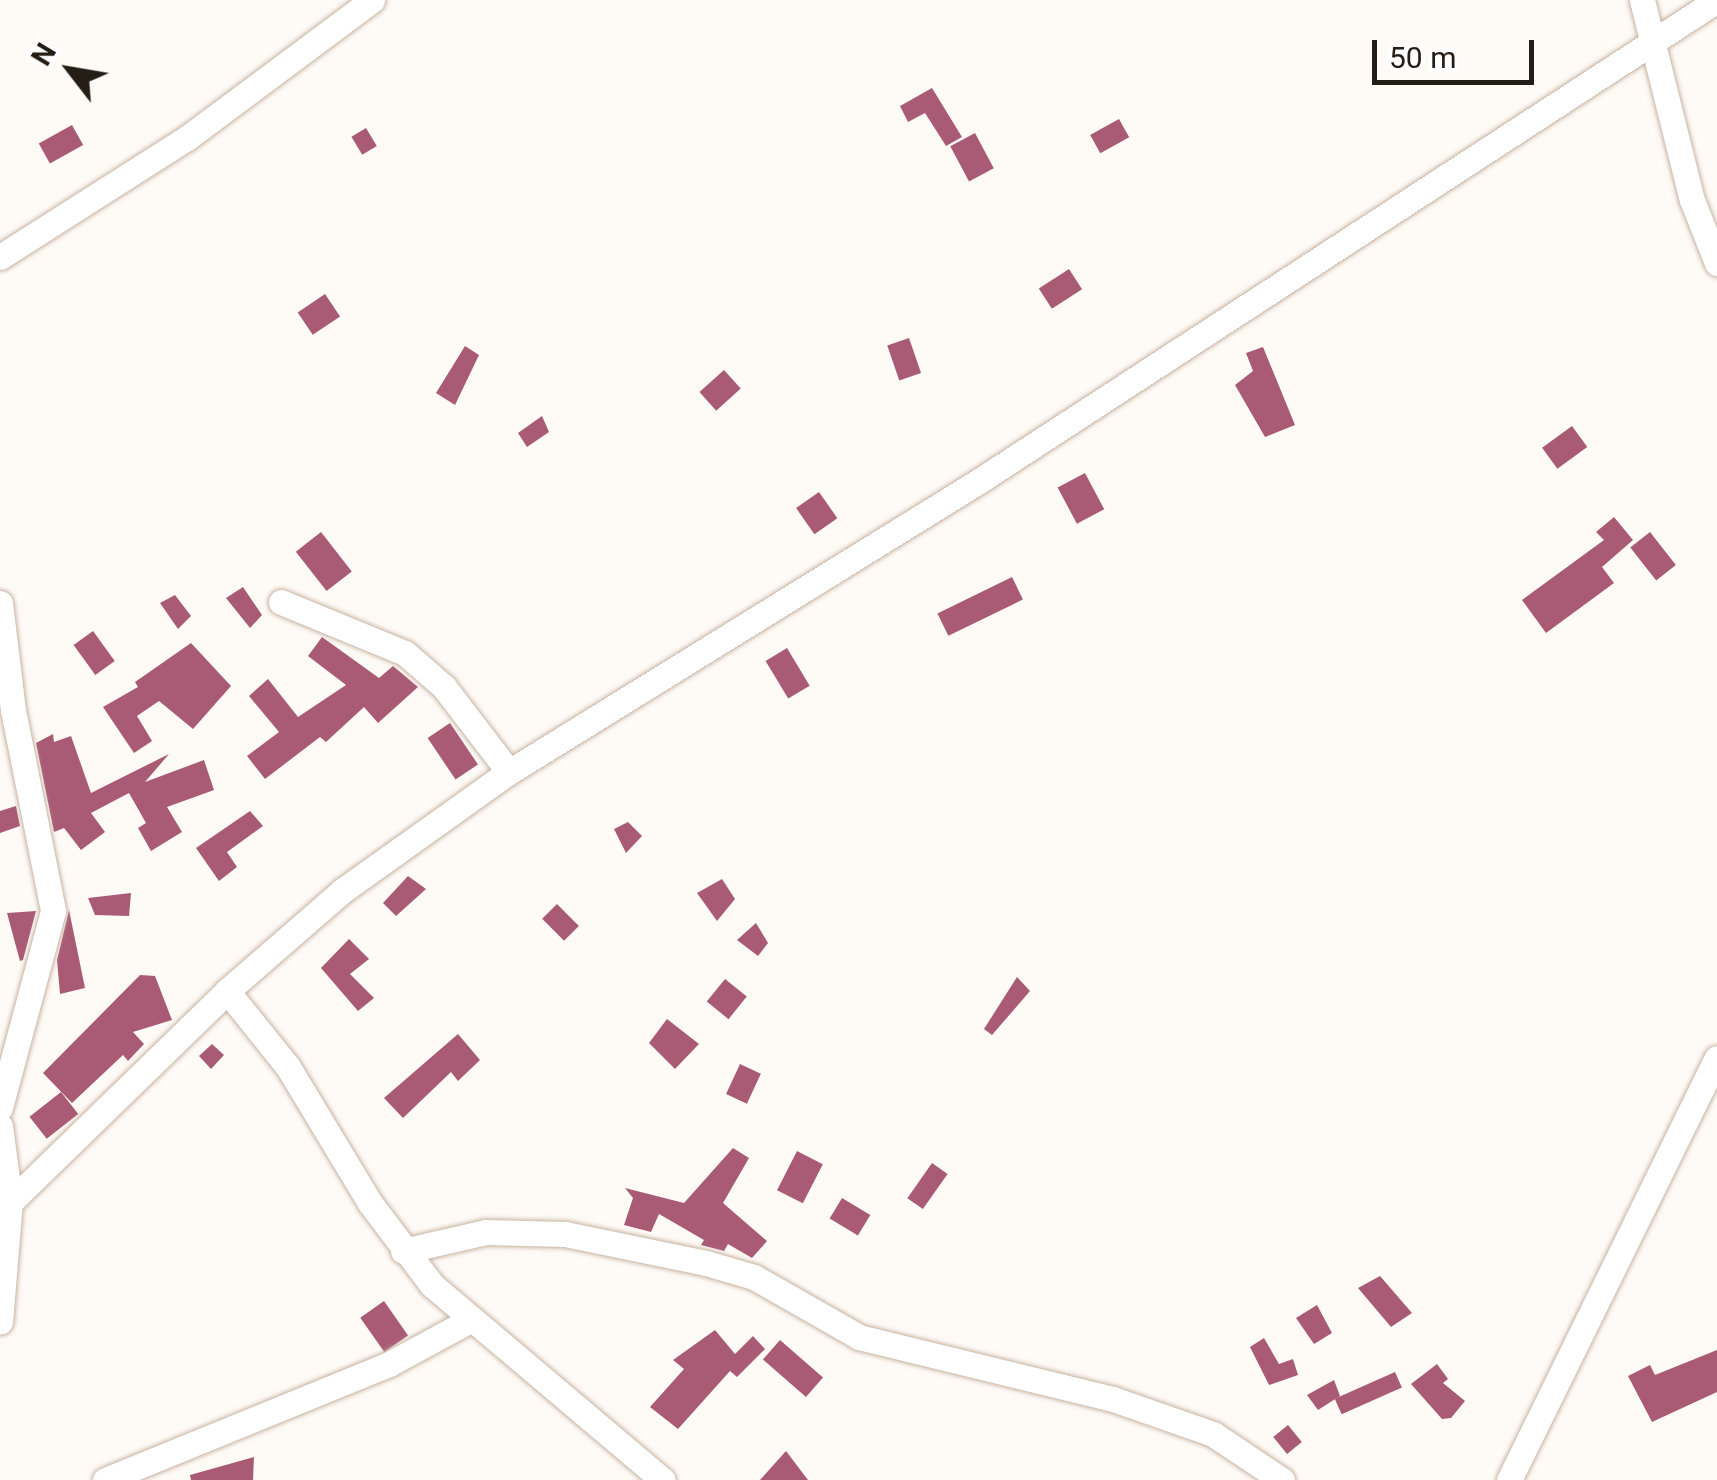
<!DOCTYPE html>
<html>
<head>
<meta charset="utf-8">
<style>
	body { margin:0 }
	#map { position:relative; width:1717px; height:1480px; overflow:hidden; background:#fefaf6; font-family:Roboto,sans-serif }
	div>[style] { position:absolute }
	.building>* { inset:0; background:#a95b76; transform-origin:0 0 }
	.roads { filter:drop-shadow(0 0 2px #c7b3a2) drop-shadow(0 0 2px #c7b3a2) }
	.minor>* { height:25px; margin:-12.5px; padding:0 12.5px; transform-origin:12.5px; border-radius:12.5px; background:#fff }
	span { translate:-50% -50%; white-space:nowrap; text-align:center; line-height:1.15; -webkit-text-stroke:8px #fff; paint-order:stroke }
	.north { position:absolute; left:20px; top:20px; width:100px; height:100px; -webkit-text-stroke:8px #fff; paint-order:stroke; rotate:301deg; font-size:28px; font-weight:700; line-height:40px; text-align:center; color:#241d16 }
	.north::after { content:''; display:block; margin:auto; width:35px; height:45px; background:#241d16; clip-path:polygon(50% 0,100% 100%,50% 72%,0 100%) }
	.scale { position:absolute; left:1372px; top:40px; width:162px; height:45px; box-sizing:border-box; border:5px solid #241d16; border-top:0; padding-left:12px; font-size:30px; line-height:35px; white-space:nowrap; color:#241d16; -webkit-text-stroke:8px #fff; paint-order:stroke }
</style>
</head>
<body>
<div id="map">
	<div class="building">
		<div style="clip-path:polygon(932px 88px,962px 137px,946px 146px,925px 113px,908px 122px,900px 106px)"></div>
		<div style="left:1119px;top:119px;width:21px;height:33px;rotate:61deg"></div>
		<div style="left:72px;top:125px;width:23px;height:38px;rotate:61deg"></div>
		<div style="left:366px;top:128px;width:21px;height:17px;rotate:59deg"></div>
		<div style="left:975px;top:133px;width:40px;height:28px;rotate:62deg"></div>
		<div style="left:1069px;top:269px;width:24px;height:36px;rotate:57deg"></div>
		<div style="left:325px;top:294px;width:27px;height:33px;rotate:56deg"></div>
		<div style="left:909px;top:338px;width:37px;height:23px;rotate:71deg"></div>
		<div style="clip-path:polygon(465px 346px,479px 355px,455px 405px,436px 393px)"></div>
		<div style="clip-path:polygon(1263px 347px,1295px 425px,1265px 437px,1235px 385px,1253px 371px,1246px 353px)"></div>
		<div style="left:724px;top:370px;width:25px;height:33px;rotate:48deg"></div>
		<div style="clip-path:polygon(542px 416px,549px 432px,527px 447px,518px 433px)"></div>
		<div style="left:1572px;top:426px;width:26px;height:37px;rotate:54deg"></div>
		<div style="left:1085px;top:473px;width:41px;height:31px;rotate:62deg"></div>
		<div style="left:819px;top:492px;width:32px;height:28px;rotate:55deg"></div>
		<div style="clip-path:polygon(1614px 517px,1633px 540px,1602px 567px,1614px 583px,1546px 633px,1522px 600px,1604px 540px,1596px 532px)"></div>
		<div style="left:321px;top:532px;width:50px;height:32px;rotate:52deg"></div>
		<div style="left:1650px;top:532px;width:42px;height:25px;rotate:52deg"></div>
		<div style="left:1012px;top:577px;width:25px;height:83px;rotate:64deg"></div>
		<div style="clip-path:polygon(243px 587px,262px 615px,250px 628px,226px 598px)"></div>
		<div style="clip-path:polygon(175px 595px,191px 616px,178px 629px,160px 603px)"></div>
		<div style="left:93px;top:631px;width:37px;height:24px;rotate:54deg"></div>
		<div style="clip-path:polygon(322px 637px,379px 678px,393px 666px,418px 687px,378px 723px,364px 707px,326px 742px,320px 737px,265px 779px,247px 756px,279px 732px,249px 696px,268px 679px,298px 717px,346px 685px,308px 656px)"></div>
		<div style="clip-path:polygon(191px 643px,231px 686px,193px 729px,159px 701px,137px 716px,152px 741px,134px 753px,103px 707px,138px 687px,135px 682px)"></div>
		<div style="left:787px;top:648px;width:44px;height:25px;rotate:59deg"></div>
		<div style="left:450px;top:723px;width:50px;height:27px;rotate:56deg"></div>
		<div style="clip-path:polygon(53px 734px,54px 742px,71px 736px,91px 793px,169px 754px,145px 782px,204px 760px,214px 790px,167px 807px,182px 832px,151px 851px,138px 828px,146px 823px,129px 793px,91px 813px,105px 832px,81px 850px,64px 828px,54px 832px,36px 743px)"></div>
		<div style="clip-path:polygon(16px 806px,20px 826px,0 833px,0 811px)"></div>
		<div style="clip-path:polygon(250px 811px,263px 826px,227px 852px,237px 867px,219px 881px,196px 848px)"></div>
		<div style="clip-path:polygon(628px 822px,642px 836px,626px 853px,614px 829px)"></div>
		<div style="clip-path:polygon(408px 876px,426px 889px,396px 916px,383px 903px)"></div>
		<div style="clip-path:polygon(722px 879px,735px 899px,717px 921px,697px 893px)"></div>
		<div style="clip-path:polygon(131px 893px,129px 916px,95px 915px,88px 898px)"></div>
		<div style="left:557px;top:904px;width:31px;height:21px;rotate:45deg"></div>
		<div style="clip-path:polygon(69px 910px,85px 988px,60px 994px,57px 960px)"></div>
		<div style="clip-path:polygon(36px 911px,23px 960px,20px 961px,7px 913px)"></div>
		<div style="clip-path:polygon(756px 923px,768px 943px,758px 956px,737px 940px)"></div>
		<div style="clip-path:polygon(349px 939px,369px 959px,350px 974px,374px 998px,358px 1011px,321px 968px)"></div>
		<div style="clip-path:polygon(140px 975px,155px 976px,172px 1020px,133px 1032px,144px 1044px,128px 1061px,123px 1055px,72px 1103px,43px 1073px)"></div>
		<div style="clip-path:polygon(1017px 977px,1030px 991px,992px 1035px,984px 1029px)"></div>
		<div style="left:725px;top:979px;width:28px;height:29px;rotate:39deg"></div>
		<div style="clip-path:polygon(667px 1019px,699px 1044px,675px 1069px,649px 1043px)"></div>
		<div style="clip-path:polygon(458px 1034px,480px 1060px,458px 1081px,451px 1072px,403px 1118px,384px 1098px)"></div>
		<div style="clip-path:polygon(212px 1044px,224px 1055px,211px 1069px,199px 1056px)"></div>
		<div style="left:740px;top:1064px;width:23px;height:33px;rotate:25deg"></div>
		<div style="left:61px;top:1092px;width:28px;height:40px;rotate:52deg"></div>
		<div style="clip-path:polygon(733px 1148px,749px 1158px,723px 1203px,767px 1241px,752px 1258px,728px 1244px,724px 1251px,701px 1245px,704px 1240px,659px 1214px,651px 1232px,624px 1225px,633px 1198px,625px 1188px,684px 1203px)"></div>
		<div style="left:797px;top:1151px;width:29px;height:44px;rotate:27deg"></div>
		<div style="left:932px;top:1163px;width:19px;height:43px;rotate:35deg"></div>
		<div style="left:842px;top:1198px;width:33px;height:24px;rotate:31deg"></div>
		<div style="clip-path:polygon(1380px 1276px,1412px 1313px,1391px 1327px,1358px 1288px)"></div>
		<div style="left:384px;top:1301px;width:42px;height:29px;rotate:55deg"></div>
		<div style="clip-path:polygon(1317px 1305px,1332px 1333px,1314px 1344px,1296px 1318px)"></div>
		<div style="clip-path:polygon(715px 1330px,735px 1354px,753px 1336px,765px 1349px,737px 1377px,730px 1371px,678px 1429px,650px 1407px,684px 1369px,673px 1360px)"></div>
		<div style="clip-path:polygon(1264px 1338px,1279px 1364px,1293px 1359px,1298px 1375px,1269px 1385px,1250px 1347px)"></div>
		<div style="left:780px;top:1340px;width:57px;height:26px;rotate:41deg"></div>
		<div style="clip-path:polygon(1717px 1350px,1717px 1392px,1652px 1422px,1628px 1376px,1650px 1365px,1655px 1375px)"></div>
		<div style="clip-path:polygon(1437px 1364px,1448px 1379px,1443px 1383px,1465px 1401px,1451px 1418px,1442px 1419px,1411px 1384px)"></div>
		<div style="left:1395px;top:1372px;width:17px;height:66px;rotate:66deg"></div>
		<div style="clip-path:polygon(1334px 1380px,1340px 1396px,1318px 1410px,1307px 1395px)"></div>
		<div style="left:1288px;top:1425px;width:22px;height:19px;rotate:51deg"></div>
		<div style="clip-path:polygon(786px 1451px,808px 1480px,760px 1480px)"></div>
		<div style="clip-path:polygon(254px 1457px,253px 1480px,191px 1480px,190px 1475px)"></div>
	</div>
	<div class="roads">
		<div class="minor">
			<div style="left:1642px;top:0;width:206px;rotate:76deg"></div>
			<div style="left:1692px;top:200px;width:68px;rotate:68.4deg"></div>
			<div style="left:0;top:257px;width:222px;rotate:-32.5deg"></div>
			<div style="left:187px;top:138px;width:231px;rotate:-36.7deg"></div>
			<div style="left:281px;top:602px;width:134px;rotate:22.4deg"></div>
			<div style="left:405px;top:653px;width:52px;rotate:41.1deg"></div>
			<div style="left:444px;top:687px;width:107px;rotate:52.6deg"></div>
			<div style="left:0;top:603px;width:108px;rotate:83.1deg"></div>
			<div style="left:13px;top:710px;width:205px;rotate:78.7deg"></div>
			<div style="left:53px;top:911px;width:204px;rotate:105.1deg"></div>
			<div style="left:227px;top:991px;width:97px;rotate:51.2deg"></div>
			<div style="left:288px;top:1067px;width:159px;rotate:58.9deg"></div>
			<div style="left:370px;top:1203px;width:103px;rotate:52.9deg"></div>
			<div style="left:432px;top:1285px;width:302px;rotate:40.2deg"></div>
			<div style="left:0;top:1126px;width:76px;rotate:82.4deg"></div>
			<div style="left:10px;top:1201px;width:121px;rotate:94.7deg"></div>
			<div style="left:0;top:1212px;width:317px;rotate:-44.2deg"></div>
			<div style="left:227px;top:991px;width:152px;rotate:-41deg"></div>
			<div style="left:342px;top:891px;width:205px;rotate:-35.5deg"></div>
			<div style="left:509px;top:772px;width:553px;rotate:-31.76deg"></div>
			<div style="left:979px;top:481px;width:881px;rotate:-33.09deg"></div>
			<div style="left:403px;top:1251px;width:85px;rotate:-12.9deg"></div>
			<div style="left:486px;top:1232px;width:79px;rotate:1.5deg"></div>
			<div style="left:565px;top:1234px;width:144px;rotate:11.6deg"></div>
			<div style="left:706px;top:1263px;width:50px;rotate:16.3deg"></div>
			<div style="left:754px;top:1277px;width:121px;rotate:29.7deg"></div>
			<div style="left:859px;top:1337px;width:261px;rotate:13.7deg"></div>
			<div style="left:1113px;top:1399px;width:106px;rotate:19.3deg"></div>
			<div style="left:1213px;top:1434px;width:83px;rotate:33.7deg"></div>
			<div style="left:105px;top:1480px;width:307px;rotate:-22.2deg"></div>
			<div style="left:389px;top:1364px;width:94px;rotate:-28.5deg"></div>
			<div style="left:1509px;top:1480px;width:470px;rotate:-63.8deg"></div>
		</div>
	</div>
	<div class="north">N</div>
	<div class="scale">50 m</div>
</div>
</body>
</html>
